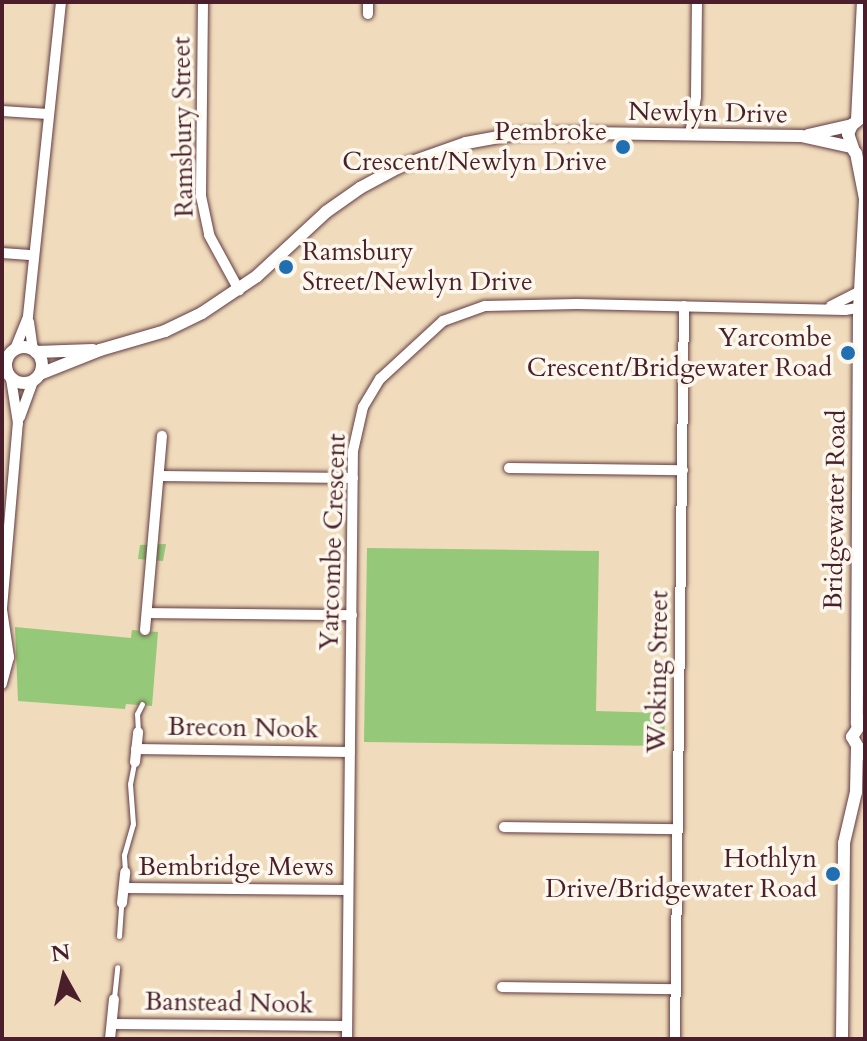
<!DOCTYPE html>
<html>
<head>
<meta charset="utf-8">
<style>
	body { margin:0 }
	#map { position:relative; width:867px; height:1041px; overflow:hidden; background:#f0dcbc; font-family:Cardo,serif }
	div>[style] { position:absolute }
	.green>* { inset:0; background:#95c878 }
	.roads { filter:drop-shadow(0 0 2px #633b41) drop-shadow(0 0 2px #633b41) }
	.service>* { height:5px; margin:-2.5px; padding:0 2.5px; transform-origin:2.5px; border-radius:2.5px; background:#fff }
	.minor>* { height:10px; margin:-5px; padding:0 5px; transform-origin:5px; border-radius:5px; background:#fff }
	.tertiary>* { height:12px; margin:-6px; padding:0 6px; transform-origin:6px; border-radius:6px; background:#fff }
	.tertiary>.ring { margin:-6px; padding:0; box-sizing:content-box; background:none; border:12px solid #fff; border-radius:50% }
	.dots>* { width:22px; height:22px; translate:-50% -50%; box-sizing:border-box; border:4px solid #fbf7ec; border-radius:50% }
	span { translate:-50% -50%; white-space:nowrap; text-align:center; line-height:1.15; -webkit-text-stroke:7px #fbf7ec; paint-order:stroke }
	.street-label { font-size:26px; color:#4a1f2b }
	.poi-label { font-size:26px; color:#4a1f2b }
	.right { translate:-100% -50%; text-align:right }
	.left { translate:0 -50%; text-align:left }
	.frame { position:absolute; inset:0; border:4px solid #4a1f2b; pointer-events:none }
	.north { position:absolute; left:24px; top:937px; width:80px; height:80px; -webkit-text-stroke:6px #fbf7ec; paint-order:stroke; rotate:352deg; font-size:22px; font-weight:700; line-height:32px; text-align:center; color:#4a1f2b }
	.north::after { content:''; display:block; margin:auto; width:28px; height:36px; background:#4a1f2b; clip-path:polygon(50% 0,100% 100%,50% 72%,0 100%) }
</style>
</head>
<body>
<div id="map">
	<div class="green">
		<div style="clip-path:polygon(166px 544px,163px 561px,138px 559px,140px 545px)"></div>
		<div style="clip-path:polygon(367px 548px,599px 551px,596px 711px,665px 713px,664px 746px,364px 742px)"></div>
		<div style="clip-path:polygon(15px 627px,131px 638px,132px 630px,158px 632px,152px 706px,126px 704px,125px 709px,18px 701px)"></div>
	</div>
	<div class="roads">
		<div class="service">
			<div style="left:138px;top:732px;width:18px;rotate:-93deg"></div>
			<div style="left:137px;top:714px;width:11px;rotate:-63deg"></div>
			<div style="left:125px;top:871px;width:16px;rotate:-94deg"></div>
			<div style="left:124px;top:855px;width:32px;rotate:-74deg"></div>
			<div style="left:133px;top:824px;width:40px;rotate:-94.3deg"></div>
			<div style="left:130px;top:784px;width:21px;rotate:-79deg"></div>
			<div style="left:119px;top:936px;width:32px;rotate:-86deg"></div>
			<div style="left:114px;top:998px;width:31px;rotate:-84deg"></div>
		</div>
		<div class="minor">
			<div style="left:203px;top:2px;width:194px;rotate:90.6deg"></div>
			<div style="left:201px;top:196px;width:40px;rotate:78deg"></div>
			<div style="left:209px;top:235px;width:63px;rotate:61.4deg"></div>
			<div style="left:368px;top:14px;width:12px;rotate:-90deg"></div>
			<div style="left:2px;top:111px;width:46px;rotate:3.7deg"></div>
			<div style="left:690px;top:135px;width:39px;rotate:-81deg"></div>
			<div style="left:696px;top:96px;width:94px;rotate:-89.4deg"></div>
			<div style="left:2px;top:253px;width:31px;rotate:4deg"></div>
			<div style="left:831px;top:306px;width:33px;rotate:-27deg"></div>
			<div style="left:29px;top:322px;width:27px;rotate:82deg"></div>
			<div style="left:15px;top:349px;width:35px;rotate:-68deg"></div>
			<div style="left:28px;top:316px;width:316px;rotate:-84deg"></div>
			<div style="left:20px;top:417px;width:38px;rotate:-70deg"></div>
			<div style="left:509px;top:468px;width:174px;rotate:0.7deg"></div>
			<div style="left:159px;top:476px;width:194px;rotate:0.6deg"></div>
			<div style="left:2px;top:608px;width:186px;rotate:-85.1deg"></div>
			<div style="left:18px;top:423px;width:45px;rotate:-99deg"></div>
			<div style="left:2px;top:610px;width:48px;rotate:81.5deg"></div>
			<div style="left:9px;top:657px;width:28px;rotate:105deg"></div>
			<div style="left:147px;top:613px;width:205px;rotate:0.6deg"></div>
			<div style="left:145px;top:630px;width:195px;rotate:-85deg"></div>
			<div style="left:136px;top:749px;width:214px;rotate:0.8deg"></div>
			<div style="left:135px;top:762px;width:30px;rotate:-84deg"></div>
			<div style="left:504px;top:827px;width:174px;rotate:0.7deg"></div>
			<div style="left:124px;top:888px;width:224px;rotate:0.5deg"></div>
			<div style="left:122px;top:903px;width:31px;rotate:-84deg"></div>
			<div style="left:502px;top:987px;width:173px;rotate:0.7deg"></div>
			<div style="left:112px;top:1024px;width:233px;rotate:0.5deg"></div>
			<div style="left:110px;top:1039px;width:40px;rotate:-84.3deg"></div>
			<div style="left:347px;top:1039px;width:588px;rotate:-89.42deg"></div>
			<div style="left:353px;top:451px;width:45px;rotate:-77.2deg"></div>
			<div style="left:363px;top:407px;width:33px;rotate:-59deg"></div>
			<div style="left:380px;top:379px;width:86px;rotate:-42.6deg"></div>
			<div style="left:443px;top:321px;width:45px;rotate:-19.7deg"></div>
			<div style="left:485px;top:306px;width:92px;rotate:-1.2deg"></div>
			<div style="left:577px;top:304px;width:268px;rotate:1.3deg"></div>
			<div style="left:845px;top:310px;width:20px;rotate:-9deg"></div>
			<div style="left:675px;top:1039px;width:733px;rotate:-89.3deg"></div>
		</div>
		<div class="tertiary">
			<div style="left:857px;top:120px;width:118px;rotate:-87.1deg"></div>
			<div style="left:808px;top:135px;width:45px;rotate:-12.8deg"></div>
			<div style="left:854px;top:151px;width:18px;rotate:-109deg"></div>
			<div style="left:848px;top:134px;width:10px;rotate:-66deg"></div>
			<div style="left:852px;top:125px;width:13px;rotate:-39deg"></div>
			<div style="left:856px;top:153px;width:47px;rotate:78.9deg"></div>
			<div style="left:865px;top:199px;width:111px;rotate:93.1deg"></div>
			<div style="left:859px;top:310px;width:414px;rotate:90.3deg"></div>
			<div class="ring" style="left:6px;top:347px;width:24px;height:24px"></div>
			<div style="left:36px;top:352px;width:57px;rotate:-2deg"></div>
			<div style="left:40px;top:374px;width:65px;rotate:-21.8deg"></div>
			<div style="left:100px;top:350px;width:68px;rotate:-16.3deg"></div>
			<div style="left:165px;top:331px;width:41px;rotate:-25.9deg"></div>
			<div style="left:202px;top:313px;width:66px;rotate:-33.9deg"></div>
			<div style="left:257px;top:276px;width:94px;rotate:-42.8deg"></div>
			<div style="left:326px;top:212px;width:42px;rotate:-35.2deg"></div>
			<div style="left:360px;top:188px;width:47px;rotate:-28.2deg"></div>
			<div style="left:401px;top:166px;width:69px;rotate:-19.5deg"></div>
			<div style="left:466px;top:143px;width:50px;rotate:-10.4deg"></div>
			<div style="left:515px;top:134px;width:67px;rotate:-0.9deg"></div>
			<div style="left:582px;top:133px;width:219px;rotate:0.8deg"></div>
			<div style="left:801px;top:136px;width:51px;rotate:12.4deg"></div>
			<div style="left:862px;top:754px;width:20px;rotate:-120deg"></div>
			<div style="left:852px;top:737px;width:20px;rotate:-57deg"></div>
			<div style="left:842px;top:1039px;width:196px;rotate:-89.4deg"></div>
			<div style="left:844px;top:843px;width:52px;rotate:-76.8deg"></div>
			<div style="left:856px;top:792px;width:43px;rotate:-88.7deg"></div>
		</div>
	</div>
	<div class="dots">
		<div style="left:623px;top:147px;background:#1f6fb2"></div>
		<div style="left:286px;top:267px;background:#1f6fb2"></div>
		<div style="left:848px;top:353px;background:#1f6fb2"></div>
		<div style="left:833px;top:874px;background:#1f6fb2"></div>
	</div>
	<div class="street-label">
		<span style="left:708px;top:113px;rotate:1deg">Newlyn Drive</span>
		<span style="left:183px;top:127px;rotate:-91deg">Ramsbury Street</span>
		<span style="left:835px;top:510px;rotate:-89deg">Bridgewater Road</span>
		<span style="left:333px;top:542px;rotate:-88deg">Yarcombe Crescent</span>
		<span style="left:658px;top:672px;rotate:-89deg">Woking Street</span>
		<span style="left:243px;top:728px;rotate:1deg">Brecon Nook</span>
		<span style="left:236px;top:867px">Bembridge Mews</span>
		<span style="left:229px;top:1003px;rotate:1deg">Banstead Nook</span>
	</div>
	<div class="poi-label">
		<span class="right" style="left:607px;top:147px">Pembroke<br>Crescent/Newlyn Drive</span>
		<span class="left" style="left:302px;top:267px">Ramsbury<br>Street/Newlyn Drive</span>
		<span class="right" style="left:832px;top:353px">Yarcombe<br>Crescent/Bridgewater Road</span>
		<span class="right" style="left:817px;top:874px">Hothlyn<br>Drive/Bridgewater Road</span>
	</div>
	<div class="frame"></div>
	<div class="north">N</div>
</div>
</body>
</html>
